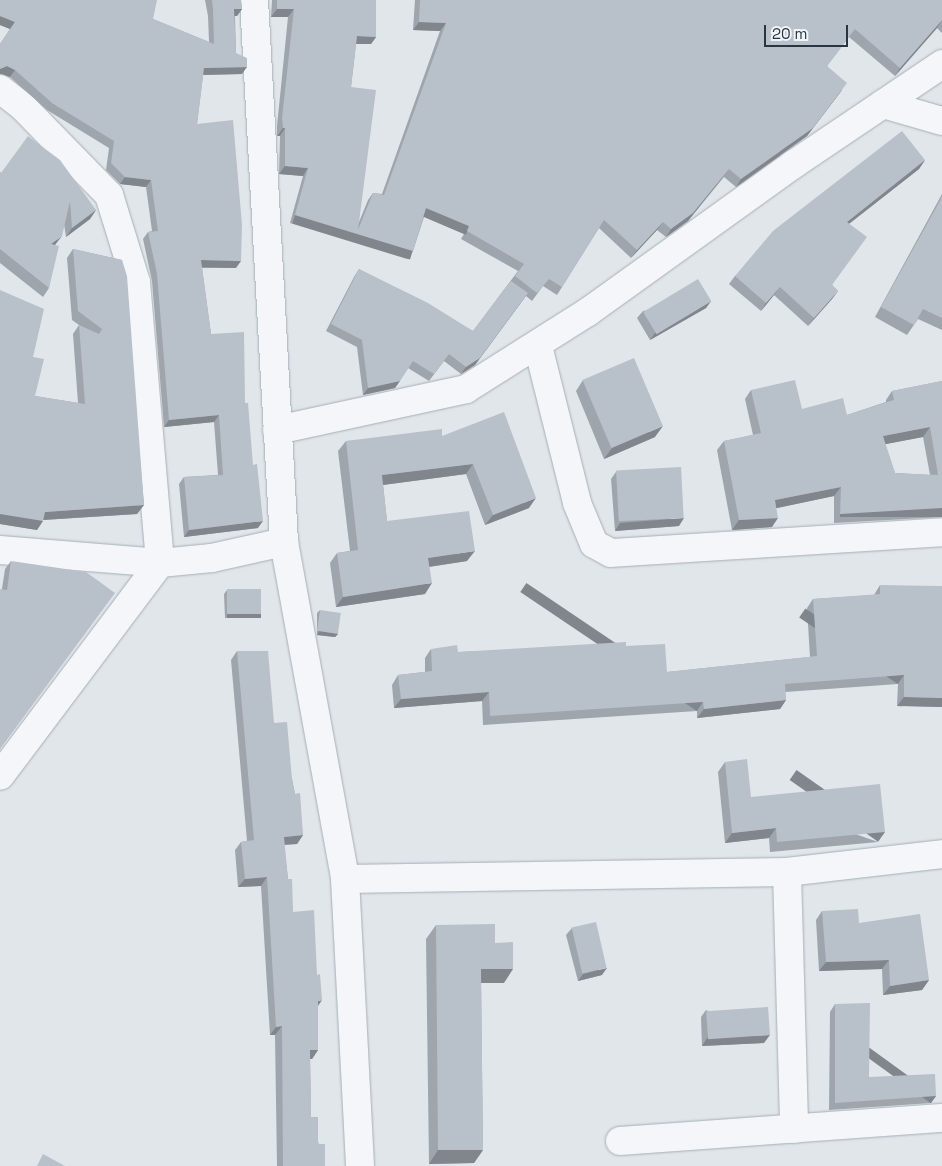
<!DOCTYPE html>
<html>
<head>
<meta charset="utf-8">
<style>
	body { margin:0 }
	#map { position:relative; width:942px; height:1166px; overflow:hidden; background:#e1e6eb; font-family:"Space Grotesk",sans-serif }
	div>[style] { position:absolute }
	.roads { filter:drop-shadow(0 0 1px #a6aeb6) drop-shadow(0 0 1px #a6aeb6) }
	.street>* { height:28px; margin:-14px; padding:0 14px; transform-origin:14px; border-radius:14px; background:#f4f6f9 }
	.wall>* { inset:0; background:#9ea5ad }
	.shaded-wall>* { inset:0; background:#81868d; transform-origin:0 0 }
	.building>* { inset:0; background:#b8c0c9; transform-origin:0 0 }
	span { translate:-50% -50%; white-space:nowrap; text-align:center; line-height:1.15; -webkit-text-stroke:4.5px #f1f5f8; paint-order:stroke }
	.scale { position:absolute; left:764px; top:25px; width:84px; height:22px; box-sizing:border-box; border:2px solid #283644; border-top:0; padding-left:6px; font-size:15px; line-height:18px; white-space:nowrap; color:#283644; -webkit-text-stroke:4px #f1f5f8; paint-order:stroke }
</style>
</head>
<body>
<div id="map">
	<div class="roads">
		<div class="street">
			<div style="left:254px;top:0;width:543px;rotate:86.83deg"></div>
			<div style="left:284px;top:542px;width:342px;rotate:79.7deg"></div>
			<div style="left:345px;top:879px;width:287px;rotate:87deg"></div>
			<div style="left:0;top:89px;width:31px;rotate:38deg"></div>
			<div style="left:24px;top:108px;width:122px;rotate:45.7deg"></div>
			<div style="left:109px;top:195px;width:91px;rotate:72.8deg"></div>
			<div style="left:136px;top:282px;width:282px;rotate:85.1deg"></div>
			<div style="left:160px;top:563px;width:266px;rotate:126.9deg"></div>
			<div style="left:883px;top:104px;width:61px;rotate:16.1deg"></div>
			<div style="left:538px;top:346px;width:162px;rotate:76deg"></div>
			<div style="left:577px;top:503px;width:44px;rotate:67.5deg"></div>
			<div style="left:594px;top:544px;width:19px;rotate:28deg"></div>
			<div style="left:611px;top:553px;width:332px;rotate:-3.6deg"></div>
			<div style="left:277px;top:430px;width:193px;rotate:-12.2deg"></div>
			<div style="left:466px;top:389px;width:144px;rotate:-32.3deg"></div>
			<div style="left:588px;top:312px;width:254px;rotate:-35.7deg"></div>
			<div style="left:794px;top:164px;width:179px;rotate:-34deg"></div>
			<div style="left:0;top:550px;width:161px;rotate:4.6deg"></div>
			<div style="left:160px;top:563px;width:52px;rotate:-5.5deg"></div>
			<div style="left:212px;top:558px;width:74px;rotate:-12.5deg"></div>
			<div style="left:787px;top:872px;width:257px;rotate:88.4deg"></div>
			<div style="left:345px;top:879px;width:442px;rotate:-0.9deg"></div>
			<div style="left:787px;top:872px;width:156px;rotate:-6.6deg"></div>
			<div style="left:620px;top:1141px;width:323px;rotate:-4.1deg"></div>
		</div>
	</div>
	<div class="wall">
		<div style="clip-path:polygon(0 0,153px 19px,209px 42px,208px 16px,205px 0,241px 0,242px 9px,237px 16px,235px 16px,236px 53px,242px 74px,203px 75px,197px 124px,236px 268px,202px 268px,211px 334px,245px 403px,258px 528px,184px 537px,179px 484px,184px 477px,218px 475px,214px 422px,164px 427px,152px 281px,143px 239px,148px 232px,152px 231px,146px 187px,120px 184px,106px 170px,109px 148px,47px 110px,10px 77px,2px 74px,0 74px,0 44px,10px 29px,0 25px)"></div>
		<div style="clip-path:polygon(272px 0,376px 0,376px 37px,371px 44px,356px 44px,351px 87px,359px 222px,368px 200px,373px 193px,382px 194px,440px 31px,413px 30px,415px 0,942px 0,942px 33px,937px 28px,895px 76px,849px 37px,827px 66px,842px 90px,807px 136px,736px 187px,724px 177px,688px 221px,666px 237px,657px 230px,631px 258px,599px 228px,557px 295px,543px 286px,532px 301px,526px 296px,475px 365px,461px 374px,444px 361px,429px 381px,408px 368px,395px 388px,363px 395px,357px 347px,326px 331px,354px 277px,359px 269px,473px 331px,518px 271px,461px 239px,464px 234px,424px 217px,413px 251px,407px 259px,290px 223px,303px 176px,279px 174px,280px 136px,277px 136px,277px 126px,288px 17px,271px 17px)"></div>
		<div style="clip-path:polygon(925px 160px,919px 169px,849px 224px,832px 285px,838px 291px,832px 299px,808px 326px,774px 295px,761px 311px,729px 284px,735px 276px)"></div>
		<div style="clip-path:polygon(0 172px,1px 173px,96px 210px,90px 219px,66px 237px,64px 224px,55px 245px,49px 288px,43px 297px,0 263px)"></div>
		<div style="clip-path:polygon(942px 194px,942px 330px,918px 319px,907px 335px,875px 317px)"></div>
		<div style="clip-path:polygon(73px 249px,122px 260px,144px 505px,137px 514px,43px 520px,37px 530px,0 524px,0 290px,33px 357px,35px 396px,78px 403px,73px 334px,79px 325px,72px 320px,67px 258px)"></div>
		<div style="clip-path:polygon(711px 301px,706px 308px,650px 340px,637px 318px,643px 311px)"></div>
		<div style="clip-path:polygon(583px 380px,655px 437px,604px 459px,576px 391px)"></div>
		<div style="clip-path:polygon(evenodd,942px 381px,942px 517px,834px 523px,834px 496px,776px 508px,772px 527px,732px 530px,717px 450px,724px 441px,753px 435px,745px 399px,751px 390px,802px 409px,847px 415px,886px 402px,886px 400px,892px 391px,942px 381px,923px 437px,930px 475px,895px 473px,885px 444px,923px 437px)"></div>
		<div style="clip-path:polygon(442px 436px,529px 508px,485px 525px,466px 474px,383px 485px,387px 521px,467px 561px,429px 567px,425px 594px,336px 607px,330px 563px,337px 553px,350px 551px,338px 451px,346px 441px)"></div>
		<div style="clip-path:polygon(616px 472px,679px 526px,615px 531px,611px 479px)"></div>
		<div style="clip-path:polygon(11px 561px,0 750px,2px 589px,5px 569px)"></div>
		<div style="clip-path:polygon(880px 585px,942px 707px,897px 706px,898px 684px,785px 692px,786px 700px,780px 709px,697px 718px,697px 711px,483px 725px,482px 701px,394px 708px,392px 685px,398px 675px,425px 672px,425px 658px,431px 649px,458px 652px,626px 646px,667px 672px,810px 657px,807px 608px,813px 599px,874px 595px)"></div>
		<div style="clip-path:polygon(227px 590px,259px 618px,225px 618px,224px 594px)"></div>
		<div style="clip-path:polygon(320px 610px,338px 634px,335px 637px,317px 635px,317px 613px)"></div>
		<div style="clip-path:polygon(237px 651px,274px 723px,292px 779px,303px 835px,297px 844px,284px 845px,288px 879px,293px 912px,318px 1007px,318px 1050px,312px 1059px,310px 1059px,311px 1117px,325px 1166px,277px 1166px,275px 1035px,270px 1035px,261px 886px,238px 887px,235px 850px,241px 842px,247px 841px,231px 660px)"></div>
		<div style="clip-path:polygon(725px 762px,751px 797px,878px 842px,770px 852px,769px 838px,725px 843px,718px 772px)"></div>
		<div style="clip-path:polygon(822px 911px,859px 923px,929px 980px,922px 990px,883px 995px,882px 969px,819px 971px,816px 920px)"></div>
		<div style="clip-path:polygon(436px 925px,495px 943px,504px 983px,481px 983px,483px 1150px,474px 1163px,429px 1164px,426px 939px)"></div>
		<div style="clip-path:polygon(572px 928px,602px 975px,578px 981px,566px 935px)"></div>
		<div style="clip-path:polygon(835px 1004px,869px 1077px,936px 1096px,931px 1103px,829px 1110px,830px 1012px)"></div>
		<div style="clip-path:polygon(706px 1010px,764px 1043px,702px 1046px,701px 1017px)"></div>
	</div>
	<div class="shaded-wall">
		<div style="clip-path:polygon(234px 9px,242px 9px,237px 16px,230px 16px)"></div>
		<div style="clip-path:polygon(277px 9px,294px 9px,288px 17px,271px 17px)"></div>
		<div style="clip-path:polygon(0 16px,15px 22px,10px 29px,0 25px)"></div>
		<div style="clip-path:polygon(942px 20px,937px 28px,895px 76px,900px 68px)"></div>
		<div style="clip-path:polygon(419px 22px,446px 23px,440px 31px,413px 30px)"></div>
		<div style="clip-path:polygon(357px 36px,376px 37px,371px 44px,351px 44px)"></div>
		<div style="clip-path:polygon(7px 66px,15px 70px,10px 77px,2px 74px,0 74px,0 69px)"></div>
		<div style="clip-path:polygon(247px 67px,242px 74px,199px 75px,204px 68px)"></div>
		<div style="clip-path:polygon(842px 90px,807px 136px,736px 187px,741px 179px)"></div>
		<div style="clip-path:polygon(283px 128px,285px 128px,280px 136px,277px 136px)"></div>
		<div style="clip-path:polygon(925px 160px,919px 169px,841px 230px,847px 222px)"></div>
		<div style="clip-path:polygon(285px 166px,308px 168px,303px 176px,279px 174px)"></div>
		<div style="clip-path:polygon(729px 169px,688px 221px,666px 237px,671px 229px)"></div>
		<div style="clip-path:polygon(125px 177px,151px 180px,146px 187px,120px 184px)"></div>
		<div style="left:426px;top:208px;width:47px;height:9px;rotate:23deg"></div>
		<div style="clip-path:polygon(96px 210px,90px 219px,66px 237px,72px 228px)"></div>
		<div style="left:295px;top:215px;width:123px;height:9px;rotate:17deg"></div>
		<div style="clip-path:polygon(663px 222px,657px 230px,631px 258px,637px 250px)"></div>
		<div style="clip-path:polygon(62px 236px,55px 245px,51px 244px)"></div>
		<div style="clip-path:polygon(201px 260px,241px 261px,236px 268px,196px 267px)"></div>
		<div style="clip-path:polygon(780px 287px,774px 295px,761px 311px,766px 303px)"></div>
		<div style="clip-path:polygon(838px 291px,832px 299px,808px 326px,814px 318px)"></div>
		<div style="clip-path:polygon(528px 293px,475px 365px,461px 374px,466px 367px)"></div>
		<div style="clip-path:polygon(711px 301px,706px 308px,650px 340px,655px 333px)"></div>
		<div style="clip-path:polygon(400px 381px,395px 388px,363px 395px,368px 388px)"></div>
		<div style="clip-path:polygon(219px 415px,214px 422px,164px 427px,169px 420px)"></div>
		<div style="clip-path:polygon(663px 426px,655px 437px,604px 459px,612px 448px)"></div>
		<div style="clip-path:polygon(930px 427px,923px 437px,876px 446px,883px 436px)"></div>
		<div style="clip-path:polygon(473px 464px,466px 474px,375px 486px,382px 475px)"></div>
		<div style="clip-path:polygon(841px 487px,834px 496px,768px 510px,775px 500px)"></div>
		<div style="clip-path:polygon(536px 498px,529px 508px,485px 525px,493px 515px)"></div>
		<div style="clip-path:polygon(144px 505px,137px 514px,42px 520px,43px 521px,37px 530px,0 524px,0 514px,45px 512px)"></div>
		<div style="left:942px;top:508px;width:9px;height:102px;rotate:90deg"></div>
		<div style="clip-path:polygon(684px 518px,679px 526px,615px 531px,620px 523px)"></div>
		<div style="clip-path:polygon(778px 518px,772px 527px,732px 530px,739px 520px)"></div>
		<div style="clip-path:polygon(263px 521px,258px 528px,184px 537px,189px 530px)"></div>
		<div style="clip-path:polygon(475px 551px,467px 561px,421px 568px,428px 558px)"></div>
		<div style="clip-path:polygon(432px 583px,425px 594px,336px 607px,343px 597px)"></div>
		<div style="left:227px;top:614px;width:34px;height:4px"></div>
		<div style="clip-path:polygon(319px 631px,338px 634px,335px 637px,317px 635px)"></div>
		<div style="left:904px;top:675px;width:11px;height:119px;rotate:124deg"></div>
		<div style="clip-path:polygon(489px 692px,482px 701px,394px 708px,401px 699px)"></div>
		<div style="clip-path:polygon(904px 697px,942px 698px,942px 707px,897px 706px)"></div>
		<div style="clip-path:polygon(786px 700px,780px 709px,697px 718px,704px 709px)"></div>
		<div style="left:703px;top:702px;width:11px;height:213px;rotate:124deg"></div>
		<div style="clip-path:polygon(776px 828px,769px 838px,725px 843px,732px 833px)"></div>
		<div style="left:885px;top:832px;width:12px;height:108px;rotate:125deg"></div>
		<div style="clip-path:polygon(303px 835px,297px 844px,278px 845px,284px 837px)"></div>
		<div style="clip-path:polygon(267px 877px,261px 886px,238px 887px,245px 879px)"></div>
		<div style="clip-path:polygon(889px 960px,882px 969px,819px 971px,826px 962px)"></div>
		<div style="clip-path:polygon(607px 968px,602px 975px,578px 981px,583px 974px)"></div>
		<div style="clip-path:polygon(481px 969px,513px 969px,504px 983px,472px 983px)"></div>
		<div style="clip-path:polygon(929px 980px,922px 990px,883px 995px,890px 986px)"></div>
		<div style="clip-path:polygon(322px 1000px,316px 1009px,318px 1001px)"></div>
		<div style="clip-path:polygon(282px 1026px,275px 1035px,270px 1035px,276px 1027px)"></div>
		<div style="clip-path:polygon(770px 1035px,764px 1043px,702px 1046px,707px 1038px)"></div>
		<div style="clip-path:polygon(310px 1050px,318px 1050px,312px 1059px,304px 1059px)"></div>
		<div style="left:936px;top:1096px;width:9px;height:101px;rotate:126deg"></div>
		<div style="clip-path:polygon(438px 1150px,483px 1150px,474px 1163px,429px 1164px)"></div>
	</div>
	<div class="building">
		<div style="clip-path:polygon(0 0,157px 0,153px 19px,214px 44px,213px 9px,212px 0,241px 0,242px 9px,234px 9px,236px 53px,247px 58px,247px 67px,204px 68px,197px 124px,233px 120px,242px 225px,241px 261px,201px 260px,211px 334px,244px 332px,245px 403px,248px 403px,253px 465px,257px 464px,263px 521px,189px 530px,184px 477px,223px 475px,219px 415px,169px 420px,157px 274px,148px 232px,158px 231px,151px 180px,125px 177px,111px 163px,114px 141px,52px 103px,15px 70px,7px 66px,0 69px,0 44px,15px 22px,0 16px)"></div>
		<div style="clip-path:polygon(277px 0,376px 0,376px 37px,357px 36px,351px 87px,376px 90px,358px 230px,373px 193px,384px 195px,446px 23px,419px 22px,420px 0,942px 0,942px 20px,900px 68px,855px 29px,827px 66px,847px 83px,813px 128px,741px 179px,729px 169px,693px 213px,671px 229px,663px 222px,637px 250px,604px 220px,562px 287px,549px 279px,537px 293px,515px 276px,524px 264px,467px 231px,469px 226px,426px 208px,413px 251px,295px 215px,308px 168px,285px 166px,285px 128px,283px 128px,282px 118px,294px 9px,277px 9px)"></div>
		<div style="clip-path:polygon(902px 131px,925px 160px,847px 222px,867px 237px,832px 285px,838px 291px,814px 318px,780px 287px,766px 303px,735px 276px,773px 231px)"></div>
		<div style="clip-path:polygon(28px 136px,60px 160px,96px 210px,72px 228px,70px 201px,62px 236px,51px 244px,59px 246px,49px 288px,0 249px,0 172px,1px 173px)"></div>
		<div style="clip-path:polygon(942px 197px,942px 318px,923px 309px,914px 325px,881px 307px)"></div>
		<div style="clip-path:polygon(73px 249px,122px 260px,127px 276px,144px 505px,45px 512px,43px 521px,0 514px,0 290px,44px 309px,33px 357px,44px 359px,35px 396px,85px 404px,79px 325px,99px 334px,102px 329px,78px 311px)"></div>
		<div style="clip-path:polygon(359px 269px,428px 303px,473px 331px,511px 281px,528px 293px,480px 358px,466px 367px,449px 354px,434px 374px,413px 361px,400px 381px,368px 388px,362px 340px,331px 324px)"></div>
		<div style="left:698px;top:279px;width:26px;height:64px;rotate:59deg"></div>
		<div style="left:634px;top:358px;width:74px;height:56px;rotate:67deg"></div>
		<div style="clip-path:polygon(evenodd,795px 380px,802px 409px,843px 398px,847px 415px,894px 400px,892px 391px,942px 381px,942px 508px,840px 514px,841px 487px,775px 500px,778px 518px,739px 520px,724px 441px,761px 433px,751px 390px,795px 380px,930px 427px,938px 475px,895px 473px,883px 436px,930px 427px)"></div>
		<div style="clip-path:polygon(504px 412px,536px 498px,493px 515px,473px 464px,382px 475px,387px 521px,469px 511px,475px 551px,428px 558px,432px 583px,343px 597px,337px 553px,358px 550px,346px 441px,442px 429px,442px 436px)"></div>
		<div style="left:681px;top:467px;width:51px;height:65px;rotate:87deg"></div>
		<div style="clip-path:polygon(11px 561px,86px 572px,115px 593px,0 749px,0 589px,7px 590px)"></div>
		<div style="clip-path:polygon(880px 585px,942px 586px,942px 698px,904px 697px,904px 675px,785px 684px,786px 700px,704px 709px,703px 702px,490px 716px,489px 692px,401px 699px,398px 675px,432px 671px,431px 649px,457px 645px,458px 652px,626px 642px,626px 646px,665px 644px,667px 672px,817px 656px,813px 599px,880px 594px)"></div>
		<div style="left:261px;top:589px;width:25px;height:34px;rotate:90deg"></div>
		<div style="left:320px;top:610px;width:21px;height:21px;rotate:8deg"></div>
		<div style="clip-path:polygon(237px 651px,268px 651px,274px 723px,287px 722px,292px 779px,295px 794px,300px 793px,303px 835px,284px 837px,288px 879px,292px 879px,293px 912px,314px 910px,317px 975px,320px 974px,322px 1000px,318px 1001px,318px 1050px,310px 1050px,311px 1117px,318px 1117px,318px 1144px,325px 1144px,325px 1166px,283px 1166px,282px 1026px,276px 1027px,267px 877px,245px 879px,241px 842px,254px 840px)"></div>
		<div style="clip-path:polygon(747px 759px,751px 797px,880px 784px,885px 832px,777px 842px,776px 828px,732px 833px,725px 762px)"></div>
		<div style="clip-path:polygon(858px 909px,859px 923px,920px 914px,929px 980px,890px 986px,889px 960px,826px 962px,822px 911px)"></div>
		<div style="left:596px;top:922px;width:47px;height:25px;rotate:77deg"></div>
		<div style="clip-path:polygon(495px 924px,495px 943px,513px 942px,513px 969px,481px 969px,483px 1150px,438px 1150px,436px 925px)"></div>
		<div style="clip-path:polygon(870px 1003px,869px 1077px,935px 1074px,936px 1096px,835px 1103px,835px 1004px)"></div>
		<div style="left:768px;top:1007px;width:28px;height:62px;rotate:86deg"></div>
		<div style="clip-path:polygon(43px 1154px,65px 1166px,37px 1166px)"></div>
	</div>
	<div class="scale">20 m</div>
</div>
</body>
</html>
